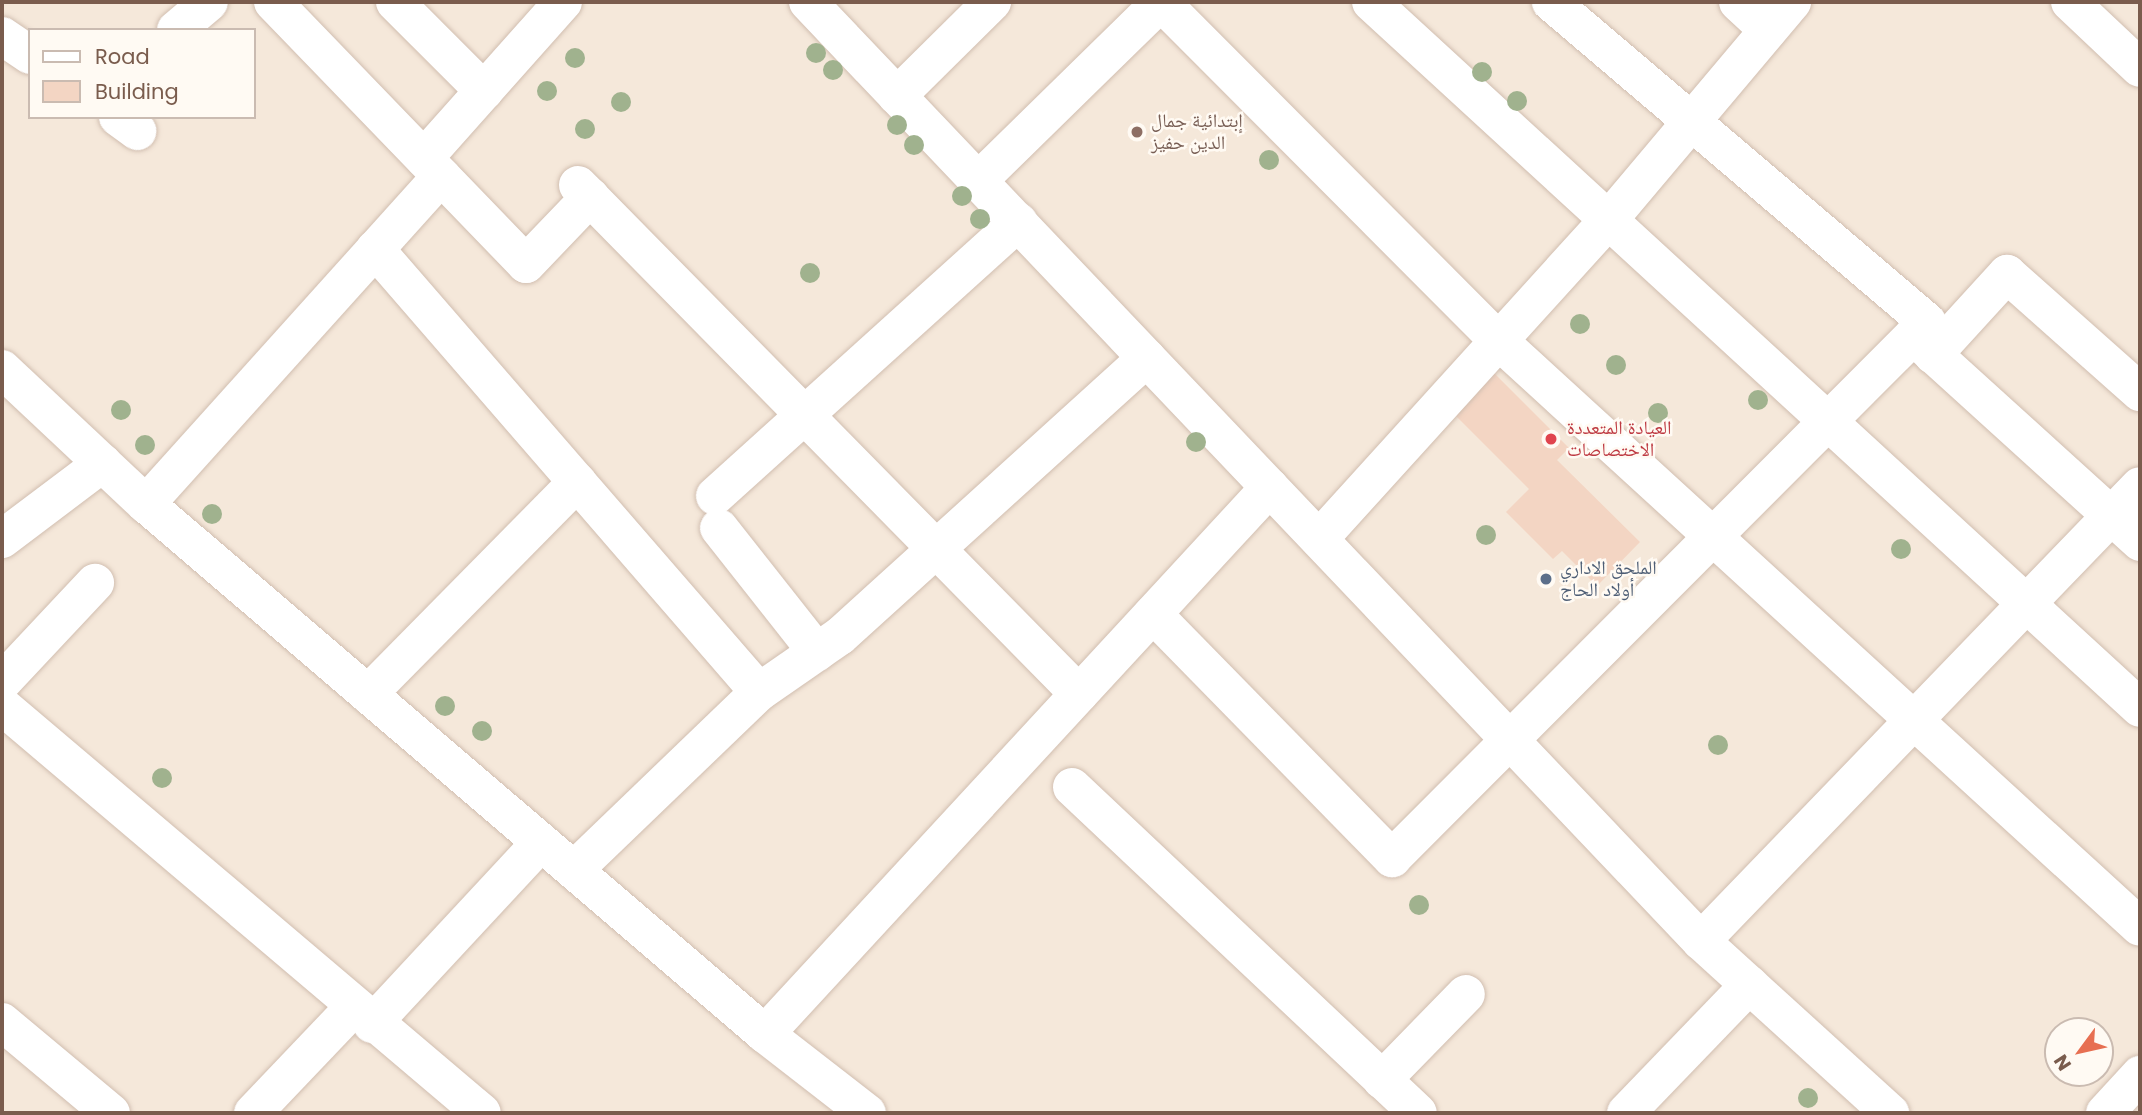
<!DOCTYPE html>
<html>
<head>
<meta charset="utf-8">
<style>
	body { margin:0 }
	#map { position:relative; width:2142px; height:1115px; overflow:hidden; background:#fdf6ec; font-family:Poppins,"Noto Naskh Arabic",sans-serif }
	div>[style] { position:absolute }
	.residential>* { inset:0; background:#f5e8da }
	.building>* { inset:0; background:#f3d5c3 }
	.roads { filter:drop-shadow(0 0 2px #d1beb0) drop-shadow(0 0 2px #d1beb0) }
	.minor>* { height:38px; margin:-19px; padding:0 19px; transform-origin:19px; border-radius:19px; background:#fff }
	.trees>* { width:20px; height:20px; margin:-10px; border-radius:50%; background:#a0b28e }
	.dots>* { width:19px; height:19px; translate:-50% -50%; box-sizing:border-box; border:4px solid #fffaf3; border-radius:50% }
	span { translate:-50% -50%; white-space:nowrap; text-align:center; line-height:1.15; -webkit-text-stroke:5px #fffaf3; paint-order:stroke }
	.education-label { font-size:19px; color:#785e54 }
	.left { translate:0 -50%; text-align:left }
	.health-label { font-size:19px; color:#be3a42 }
	.service-label { font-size:19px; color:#4e5e75 }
	.frame { position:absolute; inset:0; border:4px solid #7a5c4d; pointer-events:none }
	.legend { position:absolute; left:28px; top:28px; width:228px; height:91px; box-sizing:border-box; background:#fffaf3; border:2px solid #cabbb1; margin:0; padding:9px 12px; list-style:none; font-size:21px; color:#7a5c4d }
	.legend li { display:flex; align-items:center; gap:14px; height:35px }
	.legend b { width:35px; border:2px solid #cabbb1 }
	.north { position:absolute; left:2044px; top:1017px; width:70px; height:70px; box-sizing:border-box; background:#fffaf3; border:2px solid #cabbb1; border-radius:50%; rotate:237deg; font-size:19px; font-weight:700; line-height:28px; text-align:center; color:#7a5c4d }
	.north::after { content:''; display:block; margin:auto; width:24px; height:32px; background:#e76f51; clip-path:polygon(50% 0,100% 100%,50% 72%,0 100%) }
</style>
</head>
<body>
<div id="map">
	<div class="residential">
		<div style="clip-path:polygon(evenodd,2px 2px,2140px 2px,2140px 1113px,2px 1113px,2px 2px,30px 30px,254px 30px,254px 117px,30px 117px,30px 30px,2px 2px,2058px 1031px,2100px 1031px,2100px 1073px,2058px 1073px,2058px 1031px)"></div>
	</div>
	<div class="building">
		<div style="clip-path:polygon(1492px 371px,1569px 448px,1557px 460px,1640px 542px,1597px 586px,1562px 551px,1553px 559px,1506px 512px,1529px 489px,1452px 412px)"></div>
	</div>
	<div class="roads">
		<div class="minor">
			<div style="left:273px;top:2px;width:364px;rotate:46deg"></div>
			<div style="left:526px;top:264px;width:93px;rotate:-46.3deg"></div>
			<div style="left:395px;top:2px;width:126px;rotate:45deg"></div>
			<div style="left:808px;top:2px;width:1296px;rotate:46.44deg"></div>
			<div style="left:1701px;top:941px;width:256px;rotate:42.3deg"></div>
			<div style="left:1161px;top:2px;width:479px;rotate:45.1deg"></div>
			<div style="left:1499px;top:341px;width:868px;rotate:42.43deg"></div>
			<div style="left:1371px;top:2px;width:1044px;rotate:42.55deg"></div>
			<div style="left:1738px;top:2px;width:41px;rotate:43deg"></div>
			<div style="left:2070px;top:2px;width:96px;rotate:43.3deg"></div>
			<div style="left:176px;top:30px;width:43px;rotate:-40.3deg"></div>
			<div style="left:2px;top:36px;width:34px;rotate:34deg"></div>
			<div style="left:897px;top:96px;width:134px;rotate:-44.7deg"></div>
			<div style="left:118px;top:117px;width:24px;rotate:36deg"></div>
			<div style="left:424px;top:158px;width:209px;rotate:-48.3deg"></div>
			<div style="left:978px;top:181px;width:256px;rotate:-44.4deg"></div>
			<div style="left:578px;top:185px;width:714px;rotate:45.45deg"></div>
			<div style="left:375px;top:249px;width:586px;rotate:49.08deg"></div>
			<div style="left:1913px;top:336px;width:307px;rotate:42.2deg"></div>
			<div style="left:1933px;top:355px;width:110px;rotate:-47.6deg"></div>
			<div style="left:2007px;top:274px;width:178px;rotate:41.6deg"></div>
			<div style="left:2px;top:369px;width:197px;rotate:43.2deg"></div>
			<div style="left:146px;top:504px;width:815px;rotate:40.57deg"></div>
			<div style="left:765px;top:1034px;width:129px;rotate:37.8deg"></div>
			<div style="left:715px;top:496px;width:409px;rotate:-42.1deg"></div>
			<div style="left:146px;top:504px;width:441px;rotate:-48deg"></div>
			<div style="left:719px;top:528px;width:158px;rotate:51.7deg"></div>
			<div style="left:2px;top:539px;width:126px;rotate:-37deg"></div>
			<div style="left:1319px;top:539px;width:427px;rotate:-47.8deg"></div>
			<div style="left:1606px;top:223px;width:289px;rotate:-49.9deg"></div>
			<div style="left:1153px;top:614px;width:342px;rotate:45.6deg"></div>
			<div style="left:1392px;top:858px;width:757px;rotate:-45.05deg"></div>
			<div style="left:1927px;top:322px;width:494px;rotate:-139.6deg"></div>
			<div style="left:2px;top:682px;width:136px;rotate:-46.8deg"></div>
			<div style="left:368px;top:694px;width:298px;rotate:-45.4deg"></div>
			<div style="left:2px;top:706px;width:629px;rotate:40.3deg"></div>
			<div style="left:1072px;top:787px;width:475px;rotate:43.3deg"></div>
			<div style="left:574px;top:870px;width:257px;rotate:-43.9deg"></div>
			<div style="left:759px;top:692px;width:98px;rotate:-34.7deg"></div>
			<div style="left:840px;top:636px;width:414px;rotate:-42.2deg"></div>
			<div style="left:1701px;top:941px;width:632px;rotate:-46.03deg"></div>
			<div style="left:2px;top:1022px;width:142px;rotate:39.9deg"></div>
			<div style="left:372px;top:1024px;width:248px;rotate:-47.1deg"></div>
			<div style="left:765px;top:1034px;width:744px;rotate:-47.29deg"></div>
			<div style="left:1382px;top:1080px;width:120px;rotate:-45.7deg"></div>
			<div style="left:253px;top:1113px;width:145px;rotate:-46.4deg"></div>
			<div style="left:1626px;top:1113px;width:178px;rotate:-46.1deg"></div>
			<div style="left:2105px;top:1113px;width:52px;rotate:-47.4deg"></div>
		</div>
	</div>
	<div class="trees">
		<div style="left:816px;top:53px"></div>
		<div style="left:575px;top:58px"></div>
		<div style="left:833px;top:70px"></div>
		<div style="left:1482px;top:72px"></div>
		<div style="left:547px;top:91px"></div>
		<div style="left:1517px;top:101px"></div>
		<div style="left:621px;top:102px"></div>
		<div style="left:897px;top:125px"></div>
		<div style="left:585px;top:129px"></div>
		<div style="left:914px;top:145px"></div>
		<div style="left:1269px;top:160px"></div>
		<div style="left:962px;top:196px"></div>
		<div style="left:980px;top:219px"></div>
		<div style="left:810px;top:273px"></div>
		<div style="left:1580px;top:324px"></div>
		<div style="left:1616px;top:365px"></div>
		<div style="left:1758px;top:400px"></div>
		<div style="left:121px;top:410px"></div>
		<div style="left:1658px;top:413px"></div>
		<div style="left:1196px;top:442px"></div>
		<div style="left:145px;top:445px"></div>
		<div style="left:212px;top:514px"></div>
		<div style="left:1486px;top:535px"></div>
		<div style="left:1901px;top:549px"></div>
		<div style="left:445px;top:706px"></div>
		<div style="left:482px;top:731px"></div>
		<div style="left:1718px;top:745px"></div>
		<div style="left:162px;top:778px"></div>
		<div style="left:1419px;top:905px"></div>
		<div style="left:1808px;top:1098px"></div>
	</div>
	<div class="dots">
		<div style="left:1137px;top:132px;background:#8d6e63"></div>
		<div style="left:1551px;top:439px;background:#e0444e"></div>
		<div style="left:1546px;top:579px;background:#5c6f8a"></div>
	</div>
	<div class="education-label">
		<span class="left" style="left:1151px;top:132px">إبتدائية جمال<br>الدين حفيز</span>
	</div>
	<div class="health-label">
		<span class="left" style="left:1567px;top:439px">العيادة المتعددة<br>الاختصاصات</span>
	</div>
	<div class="service-label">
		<span class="left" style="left:1560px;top:579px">الملحق الاداري<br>أولاد الحاج</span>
	</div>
	<div class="frame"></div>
	<ul class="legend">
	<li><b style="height:9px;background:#fff"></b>Road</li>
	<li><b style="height:19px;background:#f3d5c3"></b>Building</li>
	</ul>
	<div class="north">N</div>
</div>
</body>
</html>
